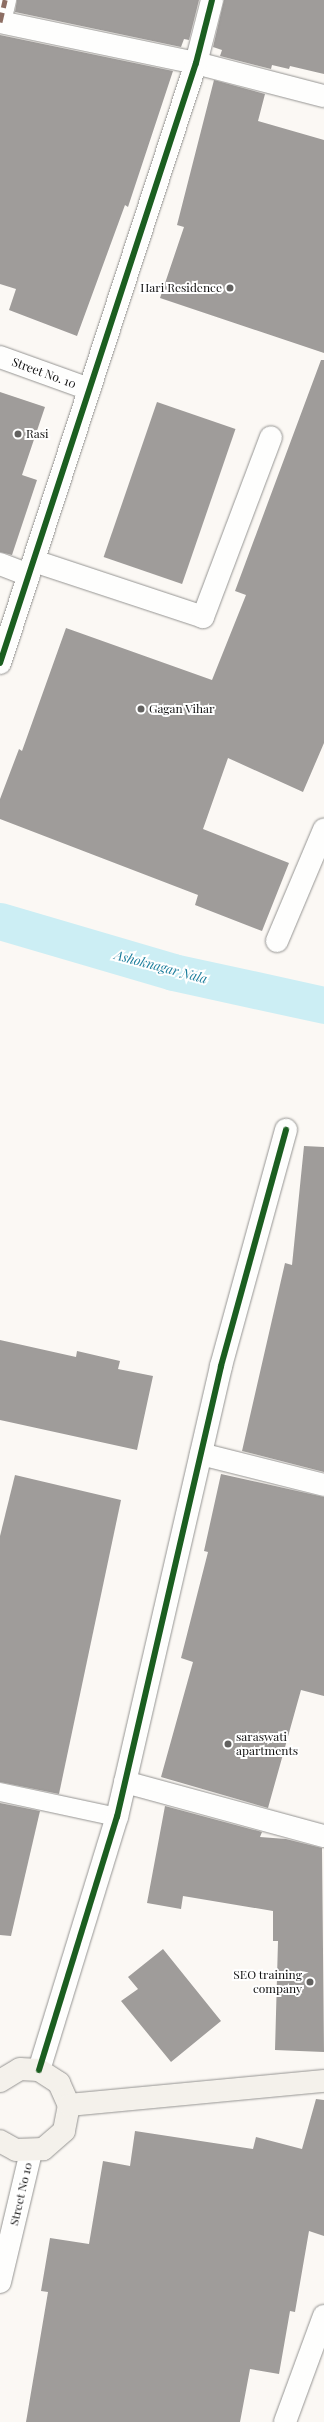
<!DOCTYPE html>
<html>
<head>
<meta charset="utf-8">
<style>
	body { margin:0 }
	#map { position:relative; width:324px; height:2422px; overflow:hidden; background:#fbf8f4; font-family:"Playfair Display",serif }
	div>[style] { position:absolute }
	.canal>* { height:37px; margin:-18.5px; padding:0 18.5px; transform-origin:18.5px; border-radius:18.5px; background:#cceef4 }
	.building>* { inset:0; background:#9f9c9a; transform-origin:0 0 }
	.roads { filter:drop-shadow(0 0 1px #959492) drop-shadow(0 0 1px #959492) }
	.service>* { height:18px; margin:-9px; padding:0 9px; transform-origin:9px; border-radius:9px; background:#fefefd }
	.minor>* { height:22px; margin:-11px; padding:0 11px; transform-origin:11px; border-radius:11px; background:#fefefd }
	.tertiary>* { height:22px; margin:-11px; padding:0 11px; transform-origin:11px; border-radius:11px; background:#fefefd }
	.secondary>* { height:22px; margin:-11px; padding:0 11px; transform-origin:11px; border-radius:11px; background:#f4f1eb }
	.quiet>* { height:5px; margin-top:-2.5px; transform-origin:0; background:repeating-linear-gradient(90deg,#8d6e63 0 10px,transparent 0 15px) }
	.cycleway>* { height:6px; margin:-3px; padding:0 3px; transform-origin:3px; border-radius:3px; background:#1b5e20 }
	.dots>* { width:11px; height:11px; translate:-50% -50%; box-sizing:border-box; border:2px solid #fff; border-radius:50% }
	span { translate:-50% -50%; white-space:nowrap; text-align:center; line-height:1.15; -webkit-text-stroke:4px #fff; paint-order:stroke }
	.poi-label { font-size:12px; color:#0f0f0f }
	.right { translate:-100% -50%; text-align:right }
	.left { translate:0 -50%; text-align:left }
	.street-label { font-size:12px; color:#0f0f0f }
	.water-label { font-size:13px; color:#1d7e9c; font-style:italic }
</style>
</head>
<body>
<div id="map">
	<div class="canal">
		<div style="left:0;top:921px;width:180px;rotate:16.4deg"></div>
		<div style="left:173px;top:972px;width:155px;rotate:12.3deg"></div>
	</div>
	<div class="building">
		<div style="clip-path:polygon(17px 0,199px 0,189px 40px,184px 39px,181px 47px,15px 12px)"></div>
		<div style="clip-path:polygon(224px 0,324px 0,324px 74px,290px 66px,289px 69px,272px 65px,271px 69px,220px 56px,222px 50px,213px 47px)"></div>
		<div style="clip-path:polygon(0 35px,173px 71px,128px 207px,125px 205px,77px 336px,9px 310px,16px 289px,0 284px)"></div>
		<div style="clip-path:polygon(214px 80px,265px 94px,258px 121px,324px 140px,324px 353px,160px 298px,184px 227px,177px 225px)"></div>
		<div style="clip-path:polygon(321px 360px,324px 360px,324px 743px,303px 792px,228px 758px,203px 829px,289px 863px,262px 931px,195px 905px,198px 895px,0 819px,0 799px,19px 749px,22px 751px,66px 628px,212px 680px,246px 595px,235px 591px)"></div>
		<div style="clip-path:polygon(0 392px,45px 407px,22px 475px,37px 480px,12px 555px,0 552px)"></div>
		<div style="left:157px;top:402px;width:83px;height:164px;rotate:19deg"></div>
		<div style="clip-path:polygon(304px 1146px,324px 1147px,324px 1472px,242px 1451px,285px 1263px,292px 1265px)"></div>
		<div style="clip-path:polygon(0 1340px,76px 1357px,77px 1351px,120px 1361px,118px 1369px,153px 1376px,137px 1450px,0 1420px)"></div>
		<div style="clip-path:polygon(221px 1474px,324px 1497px,324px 1696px,301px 1690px,268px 1808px,161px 1777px,193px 1662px,181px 1658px,208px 1552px,204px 1551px)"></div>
		<div style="clip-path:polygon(15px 1475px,121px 1500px,59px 1794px,0 1782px,0 1536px)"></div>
		<div style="clip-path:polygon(0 1803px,40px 1811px,11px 1936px,0 1935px)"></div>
		<div style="clip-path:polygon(165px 1806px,262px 1832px,260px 1837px,286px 1839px,322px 1848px,324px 2052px,275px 2050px,278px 1941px,273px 1941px,273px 1911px,183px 1896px,181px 1909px,147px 1903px)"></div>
		<div style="clip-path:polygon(163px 1949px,221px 2021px,171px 2062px,121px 2001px,138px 1989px,128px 1977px)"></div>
		<div style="clip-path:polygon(316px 2099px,324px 2100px,324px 2236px,309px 2231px,295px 2312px,290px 2311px,279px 2374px,250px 2369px,240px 2422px,26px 2422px,48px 2292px,41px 2291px,50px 2238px,89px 2244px,103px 2161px,130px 2166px,135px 2131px,253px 2149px,256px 2137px,302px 2149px)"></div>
	</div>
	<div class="roads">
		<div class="service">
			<div style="left:0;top:1792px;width:120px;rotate:12.1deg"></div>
		</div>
		<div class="minor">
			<div style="left:0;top:22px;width:200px;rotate:11.8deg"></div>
			<div style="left:196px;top:63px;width:132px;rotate:14.5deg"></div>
			<div style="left:0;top:22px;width:23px;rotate:-77deg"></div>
			<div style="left:0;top:357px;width:95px;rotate:19.8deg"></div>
			<div style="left:34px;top:561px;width:178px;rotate:18.3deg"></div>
			<div style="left:203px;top:617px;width:192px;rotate:-69.3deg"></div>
			<div style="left:0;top:564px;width:31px;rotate:21deg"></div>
			<div style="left:0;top:663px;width:631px;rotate:-71.91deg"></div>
			<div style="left:196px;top:63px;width:65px;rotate:-75.7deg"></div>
			<div style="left:277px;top:941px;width:121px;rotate:-67.1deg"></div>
			<div style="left:201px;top:1454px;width:127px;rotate:14.1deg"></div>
			<div style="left:125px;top:1782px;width:206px;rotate:15.2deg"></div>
			<div style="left:39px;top:2070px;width:265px;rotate:-72.9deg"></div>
			<div style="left:117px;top:1817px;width:463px;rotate:-77deg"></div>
			<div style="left:221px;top:1366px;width:245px;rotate:-74.6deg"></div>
			<div style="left:285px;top:2422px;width:113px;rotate:-69.8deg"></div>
		</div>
		<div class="tertiary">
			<div style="left:0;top:2282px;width:134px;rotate:-76.6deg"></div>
		</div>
		<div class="secondary">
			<div style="left:0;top:2081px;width:23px;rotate:-31deg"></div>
			<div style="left:20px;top:2069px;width:19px;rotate:3deg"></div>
			<div style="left:39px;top:2070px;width:24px;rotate:33deg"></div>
			<div style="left:59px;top:2083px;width:24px;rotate:66deg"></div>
			<div style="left:69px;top:2105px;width:26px;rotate:101deg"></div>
			<div style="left:64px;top:2131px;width:28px;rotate:139deg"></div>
			<div style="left:43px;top:2149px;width:27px;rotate:178deg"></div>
			<div style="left:16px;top:2150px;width:18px;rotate:-151deg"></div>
			<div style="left:69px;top:2105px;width:256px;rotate:-5.4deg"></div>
		</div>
	</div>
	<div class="quiet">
		<div style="left:0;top:22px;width:23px;rotate:-77deg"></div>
	</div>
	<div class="cycleway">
		<div style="left:0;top:663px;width:631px;rotate:-71.91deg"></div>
		<div style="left:196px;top:63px;width:65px;rotate:-75.7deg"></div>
		<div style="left:39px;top:2070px;width:265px;rotate:-72.9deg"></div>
		<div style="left:117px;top:1817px;width:463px;rotate:-77deg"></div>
		<div style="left:221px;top:1366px;width:245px;rotate:-74.6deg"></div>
	</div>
	<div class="dots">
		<div style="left:230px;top:288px;background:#62615f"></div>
		<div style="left:18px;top:434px;background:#62615f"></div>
		<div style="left:141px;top:709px;background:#62615f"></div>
		<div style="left:228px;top:1744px;background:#62615f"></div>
		<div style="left:310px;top:1982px;background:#62615f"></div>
	</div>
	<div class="poi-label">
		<span class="right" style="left:222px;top:288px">Hari Residence</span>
		<span class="left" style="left:26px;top:434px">Rasi</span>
		<span class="left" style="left:149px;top:709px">Gagan Vihar</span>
		<span class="left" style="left:236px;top:1744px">saraswati<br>apartments</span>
		<span class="right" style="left:302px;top:1982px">SEO training<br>company</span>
	</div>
	<div class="street-label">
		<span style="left:44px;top:373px;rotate:20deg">Street No. 10</span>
		<span style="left:21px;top:2194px;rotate:-77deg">Street No 10</span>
	</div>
	<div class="water-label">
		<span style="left:161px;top:967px;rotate:15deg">Ashoknagar Nala</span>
	</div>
</div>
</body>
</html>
